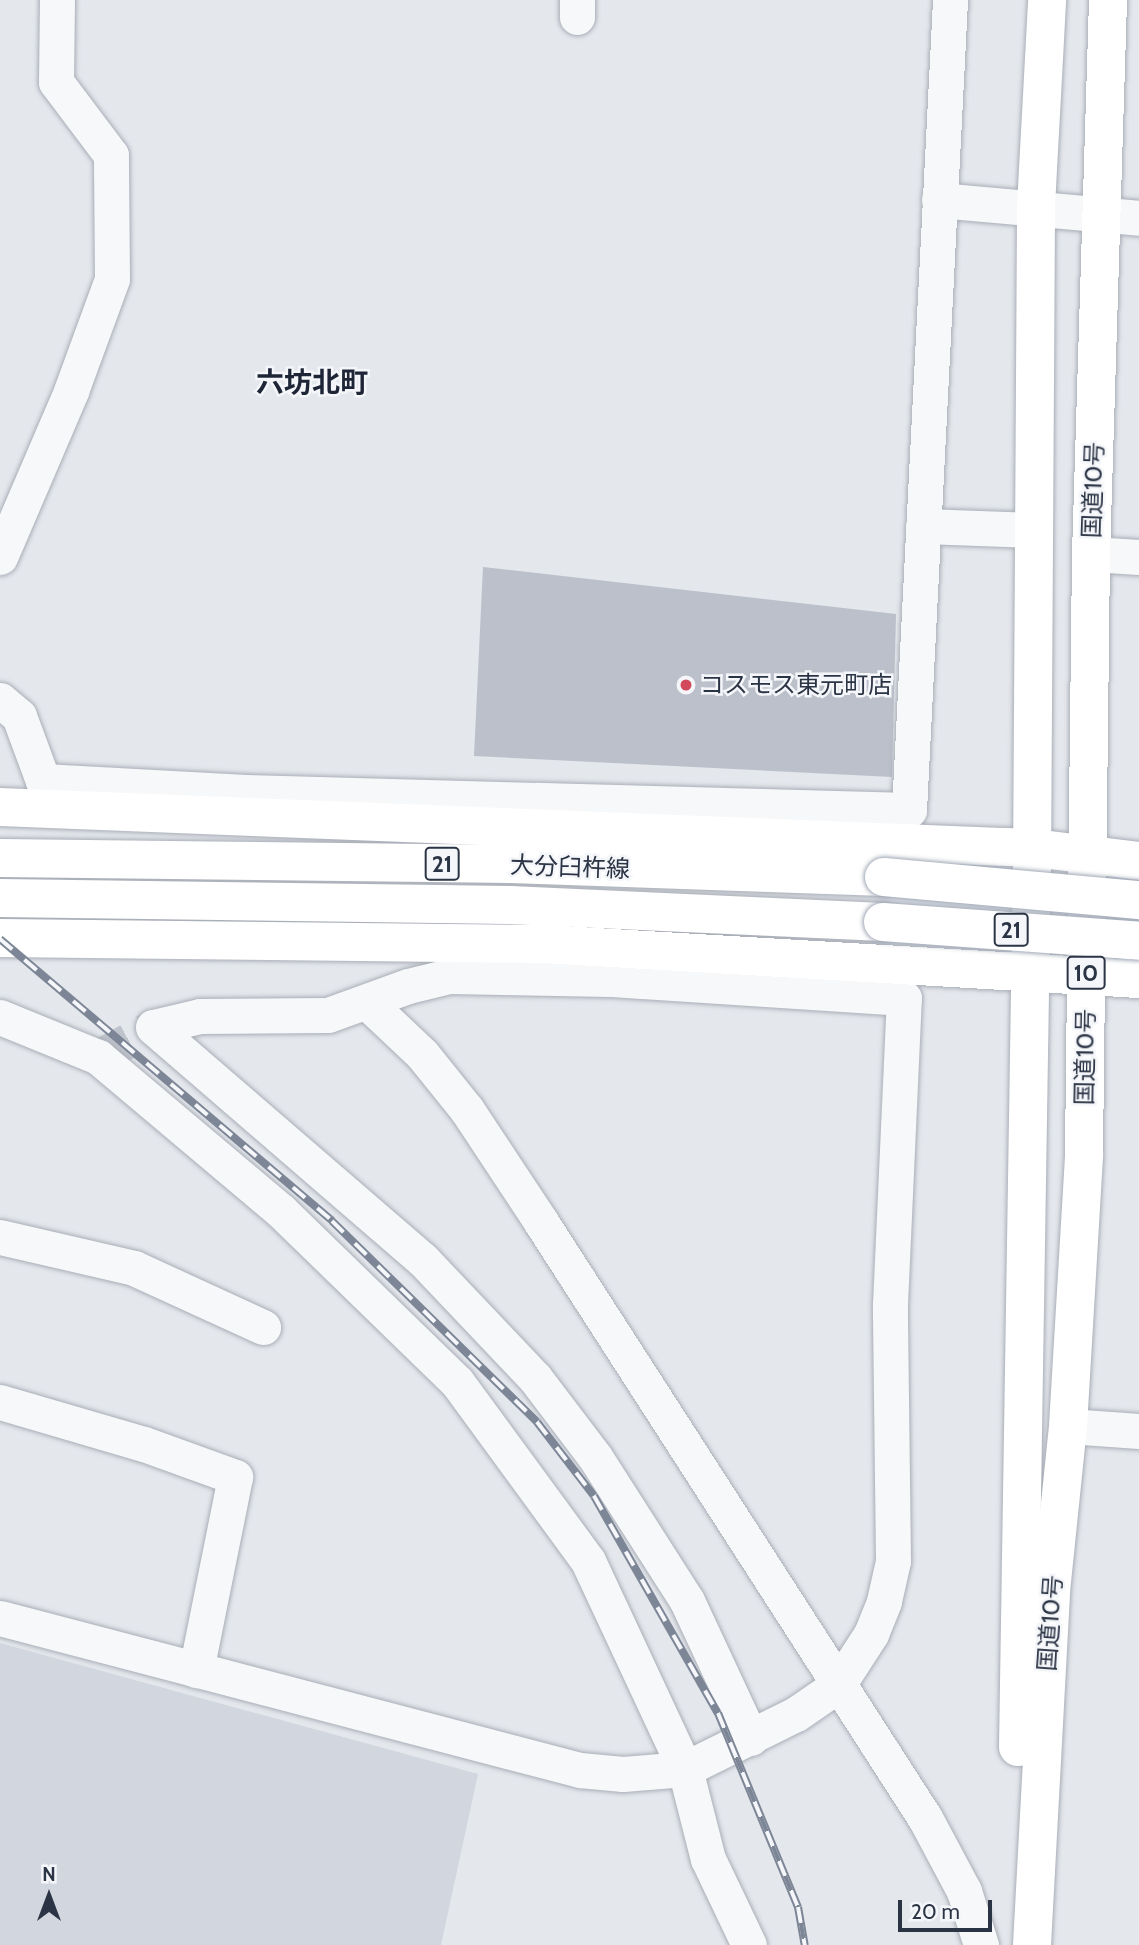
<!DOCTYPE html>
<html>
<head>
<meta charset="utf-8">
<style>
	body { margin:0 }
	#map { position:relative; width:1139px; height:1945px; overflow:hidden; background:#e4e7ec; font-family:Cabin,"Noto Sans JP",sans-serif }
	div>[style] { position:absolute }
	.built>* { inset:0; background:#d2d6de }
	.building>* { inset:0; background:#bbc0ca }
	.minor-tunnel>* { height:35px; margin-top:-17.5px; transform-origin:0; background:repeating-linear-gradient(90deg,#bfc3cb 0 35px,transparent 0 53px) }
	.roads { filter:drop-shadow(0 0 2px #a9aeb7) drop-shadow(0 0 2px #a9aeb7) }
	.minor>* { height:35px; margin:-17.5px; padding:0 17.5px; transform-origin:17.5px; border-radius:17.5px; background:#f7f8fa }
	.major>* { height:38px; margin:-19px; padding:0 19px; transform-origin:19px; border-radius:19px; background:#fff }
	.highway>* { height:38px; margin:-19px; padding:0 19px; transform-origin:19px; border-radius:19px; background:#fff }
	.rail>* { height:8px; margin-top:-4px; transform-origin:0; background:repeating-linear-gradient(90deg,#f4f6f9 0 16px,#7d8696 0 32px); box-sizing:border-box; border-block:2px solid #7d8696 }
	.bridges { filter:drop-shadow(0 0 2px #a3abb8) drop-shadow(0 0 2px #a3abb8) }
	.major-bridge>* { height:38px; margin:-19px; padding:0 19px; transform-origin:19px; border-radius:19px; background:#fff }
	.dots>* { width:19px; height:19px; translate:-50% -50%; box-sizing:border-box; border:4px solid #f4f6f9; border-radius:50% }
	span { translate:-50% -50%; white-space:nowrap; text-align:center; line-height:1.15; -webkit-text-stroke:5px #f4f6f9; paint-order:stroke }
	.shield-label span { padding:2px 5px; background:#f4f6f9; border:2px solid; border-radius:5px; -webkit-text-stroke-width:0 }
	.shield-label { font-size:23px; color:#2b3445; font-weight:700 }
	.street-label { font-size:24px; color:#2b3445 }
	.poi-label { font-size:24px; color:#2b3445 }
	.left { translate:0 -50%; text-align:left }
	.quarter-label { font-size:28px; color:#1d2536; font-weight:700 }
	.north { position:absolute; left:14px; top:1861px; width:70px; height:70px; -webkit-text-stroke:5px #f4f6f9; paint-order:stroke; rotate:0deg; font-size:19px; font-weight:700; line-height:28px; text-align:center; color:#2b3445 }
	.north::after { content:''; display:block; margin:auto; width:24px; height:32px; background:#2b3445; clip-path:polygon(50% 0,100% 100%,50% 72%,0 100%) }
	.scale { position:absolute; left:898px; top:1900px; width:94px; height:32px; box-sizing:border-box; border:4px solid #2b3445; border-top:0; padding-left:9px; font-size:21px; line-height:24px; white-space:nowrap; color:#2b3445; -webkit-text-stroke:5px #f4f6f9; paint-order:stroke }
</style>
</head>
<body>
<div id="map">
	<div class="built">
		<div style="clip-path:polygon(0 1643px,478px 1774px,441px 1945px,0 1945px)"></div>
	</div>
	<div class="building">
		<div style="clip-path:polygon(483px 567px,896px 614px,892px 777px,474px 756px)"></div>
	</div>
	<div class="minor-tunnel">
		<div style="left:98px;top:1057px;width:63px;rotate:-28.6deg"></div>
	</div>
	<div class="roads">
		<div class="minor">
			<div style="left:577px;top:17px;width:17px;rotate:-90deg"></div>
			<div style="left:939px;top:200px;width:201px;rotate:5.1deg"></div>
			<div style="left:923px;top:526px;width:111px;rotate:2.1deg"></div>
			<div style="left:1091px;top:554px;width:48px;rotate:3.6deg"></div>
			<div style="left:0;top:557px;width:181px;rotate:-66.8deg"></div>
			<div style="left:71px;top:391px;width:119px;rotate:-69.9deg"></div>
			<div style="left:112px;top:279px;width:124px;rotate:-90.5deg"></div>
			<div style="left:111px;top:155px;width:91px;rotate:-127deg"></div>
			<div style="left:56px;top:82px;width:82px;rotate:-89.3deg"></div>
			<div style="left:0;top:700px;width:25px;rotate:40deg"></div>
			<div style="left:19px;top:716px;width:69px;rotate:69.7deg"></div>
			<div style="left:43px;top:781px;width:203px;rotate:3.1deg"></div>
			<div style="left:246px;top:792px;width:663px;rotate:1.56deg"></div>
			<div style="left:909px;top:810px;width:811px;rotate:-87.1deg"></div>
			<div style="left:368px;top:1003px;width:74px;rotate:43.4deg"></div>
			<div style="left:422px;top:1054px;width:72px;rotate:51.2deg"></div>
			<div style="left:467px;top:1110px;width:134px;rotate:56.5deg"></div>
			<div style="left:541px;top:1222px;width:709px;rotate:57.21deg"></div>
			<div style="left:925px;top:1818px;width:83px;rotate:61.9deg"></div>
			<div style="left:964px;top:1891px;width:57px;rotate:72.5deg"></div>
			<div style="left:0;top:1017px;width:106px;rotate:22.2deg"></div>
			<div style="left:98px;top:1057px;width:239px;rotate:40.1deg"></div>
			<div style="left:281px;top:1211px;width:245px;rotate:44.2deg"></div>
			<div style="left:457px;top:1382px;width:222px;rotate:53.8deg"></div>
			<div style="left:588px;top:1561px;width:230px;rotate:65deg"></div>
			<div style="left:685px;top:1769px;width:93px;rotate:75.7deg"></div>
			<div style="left:708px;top:1859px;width:95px;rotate:64.5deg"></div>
			<div style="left:153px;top:1027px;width:357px;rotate:40.8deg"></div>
			<div style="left:423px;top:1260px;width:163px;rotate:46.5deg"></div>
			<div style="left:535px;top:1378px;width:99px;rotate:52.8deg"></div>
			<div style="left:595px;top:1457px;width:171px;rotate:57.4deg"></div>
			<div style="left:687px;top:1601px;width:151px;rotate:65deg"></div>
			<div style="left:0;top:1237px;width:138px;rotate:13deg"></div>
			<div style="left:134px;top:1268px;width:142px;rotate:24.6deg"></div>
			<div style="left:0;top:1402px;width:150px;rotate:16.3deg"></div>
			<div style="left:144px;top:1444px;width:97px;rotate:19.9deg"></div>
			<div style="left:235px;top:1477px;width:197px;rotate:101.4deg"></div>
			<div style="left:1068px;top:1426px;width:71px;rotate:4deg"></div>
			<div style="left:0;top:1618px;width:600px;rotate:14.69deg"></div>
			<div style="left:580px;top:1770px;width:43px;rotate:5.3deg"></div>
			<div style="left:623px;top:1774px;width:62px;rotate:-4.6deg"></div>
			<div style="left:685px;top:1769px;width:124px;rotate:-26.4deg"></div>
			<div style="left:796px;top:1714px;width:51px;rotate:-34.6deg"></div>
			<div style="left:838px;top:1685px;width:61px;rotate:-57.1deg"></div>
			<div style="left:871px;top:1634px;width:35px;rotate:-68deg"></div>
			<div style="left:884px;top:1601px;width:41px;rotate:-77.3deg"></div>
			<div style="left:893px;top:1561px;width:257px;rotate:-90.7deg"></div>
			<div style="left:890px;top:1304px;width:306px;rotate:-87.4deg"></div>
			<div style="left:904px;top:998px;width:296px;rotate:-176.3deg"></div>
			<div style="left:609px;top:979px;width:160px;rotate:-178.9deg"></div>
			<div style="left:449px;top:976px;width:42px;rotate:166.3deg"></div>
			<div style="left:408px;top:986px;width:85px;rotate:160.1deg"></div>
			<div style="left:328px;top:1015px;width:128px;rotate:179.6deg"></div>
			<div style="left:200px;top:1016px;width:48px;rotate:166.8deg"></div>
		</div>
		<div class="major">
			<div style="left:0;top:807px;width:1033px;rotate:2.28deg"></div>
			<div style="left:1032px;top:848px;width:108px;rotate:6.9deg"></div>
			<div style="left:0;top:858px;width:511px;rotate:0.67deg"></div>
			<div style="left:511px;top:864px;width:373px;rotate:2deg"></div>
			<div style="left:0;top:898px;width:510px;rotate:0.79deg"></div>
			<div style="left:510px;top:905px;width:373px;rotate:2.6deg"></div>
			<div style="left:0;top:938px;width:544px;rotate:0.63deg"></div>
			<div style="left:544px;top:944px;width:596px;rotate:3.37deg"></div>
		</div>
		<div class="highway">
			<div style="left:1018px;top:1747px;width:877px;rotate:-89.09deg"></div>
			<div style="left:1032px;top:870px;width:664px;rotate:-89.65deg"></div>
			<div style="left:1036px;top:206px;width:206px;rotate:-86.9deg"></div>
			<div style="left:1032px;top:1945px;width:355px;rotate:-86.9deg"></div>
			<div style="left:1051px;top:1591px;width:166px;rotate:-84.1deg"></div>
			<div style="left:1068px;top:1426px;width:273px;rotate:-86.6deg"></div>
			<div style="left:1084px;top:1153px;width:599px;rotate:-89.33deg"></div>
			<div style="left:1091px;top:554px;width:554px;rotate:-88.24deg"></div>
		</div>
	</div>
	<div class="rail">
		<div style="left:0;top:939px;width:436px;rotate:40.3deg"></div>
		<div style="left:332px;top:1221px;width:287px;rotate:44.4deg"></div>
		<div style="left:537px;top:1422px;width:93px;rotate:52.4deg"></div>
		<div style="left:594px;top:1496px;width:250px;rotate:60.3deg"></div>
		<div style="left:718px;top:1713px;width:210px;rotate:67.6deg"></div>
		<div style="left:798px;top:1907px;width:39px;rotate:80deg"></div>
	</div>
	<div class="bridges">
		<div class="major-bridge">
			<div style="left:884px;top:877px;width:256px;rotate:5.2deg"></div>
			<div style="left:883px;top:922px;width:257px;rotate:4.2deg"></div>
		</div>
	</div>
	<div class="dots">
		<div style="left:686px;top:685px;background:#d1495b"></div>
	</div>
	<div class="shield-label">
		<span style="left:442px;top:864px">21</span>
		<span style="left:1011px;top:930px">21</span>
		<span style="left:1086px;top:973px">10</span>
	</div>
	<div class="street-label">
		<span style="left:1093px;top:490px;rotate:-88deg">国道10号</span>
		<span style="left:570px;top:867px;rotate:2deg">大分臼杵線</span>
		<span style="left:1085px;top:1057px;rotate:-89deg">国道10号</span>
		<span style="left:1050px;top:1623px;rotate:-86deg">国道10号</span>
	</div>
	<div class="poi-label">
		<span class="left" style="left:700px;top:685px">コスモス東元町店</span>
	</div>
	<div class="quarter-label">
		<span style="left:312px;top:382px">六坊北町</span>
	</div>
	<div class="north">N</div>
	<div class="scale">20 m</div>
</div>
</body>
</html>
